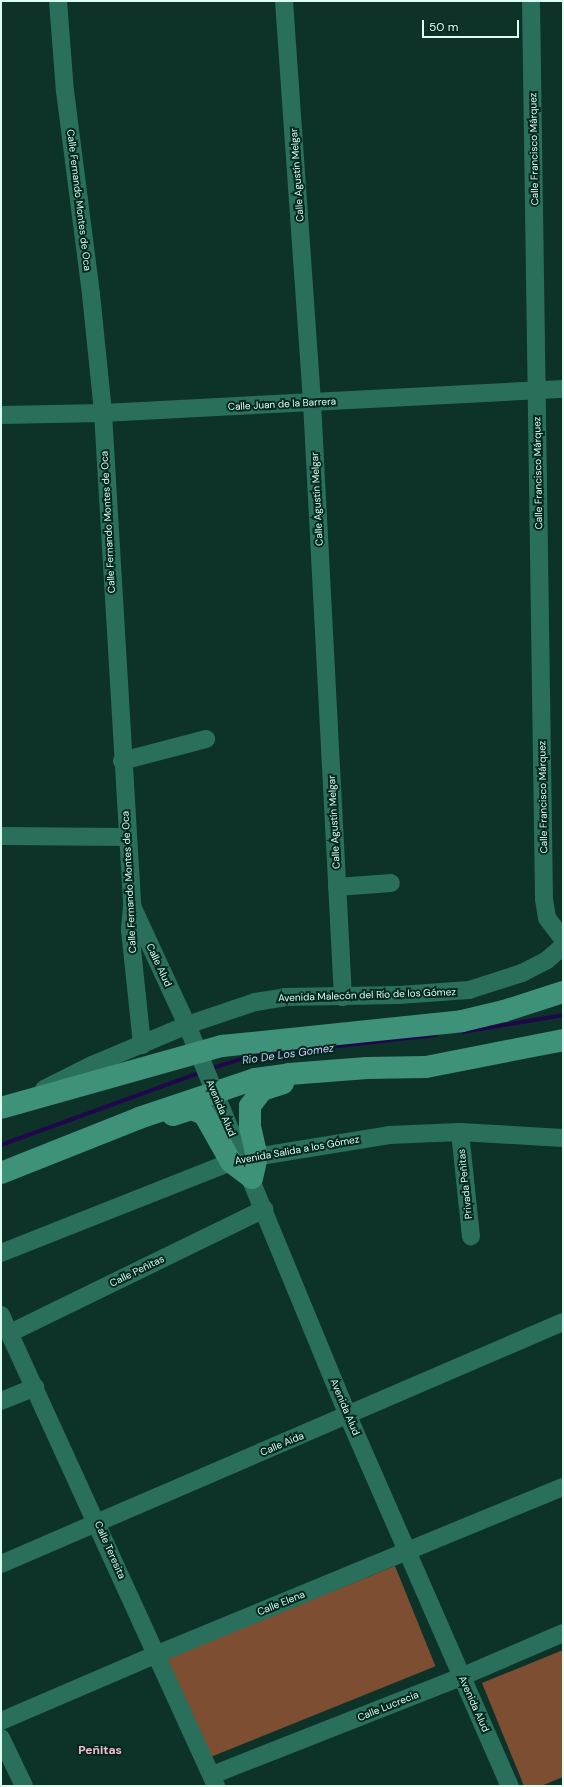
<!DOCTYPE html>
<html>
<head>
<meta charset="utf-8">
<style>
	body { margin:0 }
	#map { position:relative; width:564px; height:1787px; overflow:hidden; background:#0d3228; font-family:"DM Sans",sans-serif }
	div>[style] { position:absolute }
	.stream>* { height:4px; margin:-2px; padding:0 2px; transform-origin:2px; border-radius:2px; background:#20074b }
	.building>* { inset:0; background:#7e4e32; transform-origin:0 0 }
	.minor>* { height:18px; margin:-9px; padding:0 9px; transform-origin:9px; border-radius:9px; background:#296f5b }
	.major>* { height:22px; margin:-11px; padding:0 11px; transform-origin:11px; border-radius:11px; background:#3f927a }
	span { translate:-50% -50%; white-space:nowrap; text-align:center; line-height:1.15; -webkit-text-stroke:4px #02281e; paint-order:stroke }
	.street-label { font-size:10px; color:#dcfef1 }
	.water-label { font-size:11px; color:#d2cbfc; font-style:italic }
	.quarter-label { font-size:12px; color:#f9bad6; font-weight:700 }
	.frame { position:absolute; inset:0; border:2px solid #dcfef1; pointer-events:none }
	.scale { position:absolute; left:422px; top:20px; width:97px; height:18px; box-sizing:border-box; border:2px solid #dcfef1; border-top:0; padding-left:5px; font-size:12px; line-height:14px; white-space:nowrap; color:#dcfef1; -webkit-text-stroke:3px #02281e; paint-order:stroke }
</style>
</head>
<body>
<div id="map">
	<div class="stream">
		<div style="left:463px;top:1032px;width:101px;rotate:-9.6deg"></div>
		<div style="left:210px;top:1069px;width:33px;rotate:-18deg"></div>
		<div style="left:241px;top:1059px;width:25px;rotate:-11deg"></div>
		<div style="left:266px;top:1054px;width:171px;rotate:-6.4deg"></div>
		<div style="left:1px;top:1145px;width:214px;rotate:-20deg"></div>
	</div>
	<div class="building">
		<div style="left:395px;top:1566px;width:108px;height:246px;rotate:68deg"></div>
		<div style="clip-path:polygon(563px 1650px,563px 1777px,541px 1786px,524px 1786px,482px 1683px)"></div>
	</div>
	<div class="minor">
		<div style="left:58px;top:1px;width:90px;rotate:85.6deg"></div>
		<div style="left:65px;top:91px;width:205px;rotate:82.7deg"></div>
		<div style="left:91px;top:294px;width:120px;rotate:84.2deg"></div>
		<div style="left:103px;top:413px;width:494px;rotate:86.6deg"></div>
		<div style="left:132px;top:906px;width:24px;rotate:95deg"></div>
		<div style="left:130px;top:930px;width:116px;rotate:84deg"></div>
		<div style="left:284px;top:1px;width:402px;rotate:86deg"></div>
		<div style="left:312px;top:402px;width:596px;rotate:87.02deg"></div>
		<div style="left:531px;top:1px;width:898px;rotate:89.17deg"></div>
		<div style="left:544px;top:899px;width:19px;rotate:81deg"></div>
		<div style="left:547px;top:918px;width:26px;rotate:53deg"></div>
		<div style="left:1px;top:415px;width:102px;rotate:-1.1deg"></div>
		<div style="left:103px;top:413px;width:461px;rotate:-3deg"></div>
		<div style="left:122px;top:761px;width:87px;rotate:-14.7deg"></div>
		<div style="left:1px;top:836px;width:126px;rotate:0.5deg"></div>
		<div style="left:337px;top:887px;width:54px;rotate:-4.2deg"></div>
		<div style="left:132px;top:906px;width:131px;rotate:65.2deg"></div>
		<div style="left:187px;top:1025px;width:423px;rotate:67.6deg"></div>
		<div style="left:348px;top:1416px;width:404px;rotate:66.4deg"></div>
		<div style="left:44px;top:1089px;width:54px;rotate:-26.6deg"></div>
		<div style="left:92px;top:1065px;width:103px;rotate:-22.8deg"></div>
		<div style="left:187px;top:1025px;width:72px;rotate:-18.7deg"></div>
		<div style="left:255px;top:1002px;width:30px;rotate:-9deg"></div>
		<div style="left:285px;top:997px;width:114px;rotate:-1deg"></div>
		<div style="left:399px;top:995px;width:70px;rotate:-4.1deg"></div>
		<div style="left:469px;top:990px;width:56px;rotate:-17.8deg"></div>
		<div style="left:522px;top:973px;width:28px;rotate:-27deg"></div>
		<div style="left:547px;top:960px;width:21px;rotate:-41deg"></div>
		<div style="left:460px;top:1132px;width:105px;rotate:84deg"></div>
		<div style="left:1px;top:1253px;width:247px;rotate:-21.6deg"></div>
		<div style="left:231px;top:1162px;width:12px;rotate:-14deg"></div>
		<div style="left:243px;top:1159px;width:148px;rotate:-9.3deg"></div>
		<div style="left:389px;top:1135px;width:71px;rotate:-2.4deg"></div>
		<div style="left:460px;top:1132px;width:103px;rotate:3.3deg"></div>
		<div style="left:1px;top:1315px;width:518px;rotate:65.46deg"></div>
		<div style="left:10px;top:1333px;width:283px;rotate:-26deg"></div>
		<div style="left:1px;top:1401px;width:37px;rotate:-22deg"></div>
		<div style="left:1px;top:1564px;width:612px;rotate:-23.3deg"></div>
		<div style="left:1px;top:1721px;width:168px;rotate:-23.2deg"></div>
		<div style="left:155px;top:1655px;width:441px;rotate:-22.4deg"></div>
		<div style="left:1px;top:1738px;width:53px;rotate:64.4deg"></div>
		<div style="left:212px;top:1775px;width:268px;rotate:-21.5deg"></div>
		<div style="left:461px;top:1677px;width:111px;rotate:-23.3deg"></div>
	</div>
	<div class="major">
		<div style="left:1px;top:1108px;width:230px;rotate:-15.7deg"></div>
		<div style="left:222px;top:1046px;width:241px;rotate:-5.9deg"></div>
		<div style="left:462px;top:1021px;width:43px;rotate:-13.4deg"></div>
		<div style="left:504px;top:1011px;width:62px;rotate:-17.9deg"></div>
		<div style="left:173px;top:1115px;width:20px;rotate:-18deg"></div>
		<div style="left:192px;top:1109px;width:13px;rotate:23deg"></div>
		<div style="left:204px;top:1114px;width:55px;rotate:60.6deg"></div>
		<div style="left:231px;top:1162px;width:26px;rotate:37deg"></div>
		<div style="left:252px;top:1178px;width:22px;rotate:-77deg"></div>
		<div style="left:257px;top:1157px;width:32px;rotate:-103deg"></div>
		<div style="left:250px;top:1126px;width:20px;rotate:-90deg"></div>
		<div style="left:250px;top:1106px;width:20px;rotate:-53deg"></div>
		<div style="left:262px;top:1090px;width:22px;rotate:-18deg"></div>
		<div style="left:1px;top:1173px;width:149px;rotate:-21.7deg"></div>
		<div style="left:139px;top:1118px;width:122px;rotate:-18.6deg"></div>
		<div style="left:255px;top:1079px;width:34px;rotate:-8deg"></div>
		<div style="left:289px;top:1074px;width:78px;rotate:-4.4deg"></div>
		<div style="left:367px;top:1068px;width:59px;rotate:-1deg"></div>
		<div style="left:426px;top:1067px;width:140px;rotate:-11.1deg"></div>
	</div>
	<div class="street-label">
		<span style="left:534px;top:149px;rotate:-91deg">Calle Francisco Márquez</span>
		<span style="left:297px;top:175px;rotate:-94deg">Calle Agustín Melgar</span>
		<span style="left:79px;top:200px;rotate:83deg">Calle Fernando Montes de Oca</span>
		<span style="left:282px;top:404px;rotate:-3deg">Calle Juan de la Barrera</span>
		<span style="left:538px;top:473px;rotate:-91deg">Calle Francisco Márquez</span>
		<span style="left:317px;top:499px;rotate:-93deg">Calle Agustín Melgar</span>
		<span style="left:108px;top:522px;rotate:-93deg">Calle Fernando Montes de Oca</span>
		<span style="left:543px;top:797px;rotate:-91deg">Calle Francisco Márquez</span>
		<span style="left:334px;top:822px;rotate:-93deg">Calle Agustín Melgar</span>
		<span style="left:129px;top:882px;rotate:-93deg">Calle Fernando Montes de Oca</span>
		<span style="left:159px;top:965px;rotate:65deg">Calle Alud</span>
		<span style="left:367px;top:995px;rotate:-2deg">Avenida Malecón del Río de los Gómez</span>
		<span style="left:221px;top:1108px;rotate:67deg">Avenida Alud</span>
		<span style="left:297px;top:1150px;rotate:-10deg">Avenida Salida a los Gómez</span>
		<span style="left:465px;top:1184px;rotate:-96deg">Privada Peñitas</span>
		<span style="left:137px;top:1271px;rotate:-26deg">Calle Peñitas</span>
		<span style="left:345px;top:1407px;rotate:67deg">Avenida Alud</span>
		<span style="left:282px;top:1444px;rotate:-23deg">Calle Aída</span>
		<span style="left:110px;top:1550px;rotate:66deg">Calle Teresita</span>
		<span style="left:281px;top:1603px;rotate:-22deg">Calle Elena</span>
		<span style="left:474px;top:1704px;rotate:66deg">Avenida Alud</span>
		<span style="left:388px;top:1706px;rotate:-22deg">Calle Lucrecia</span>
	</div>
	<div class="water-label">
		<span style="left:288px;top:1054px;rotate:-8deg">Rio De Los Gomez</span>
	</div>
	<div class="quarter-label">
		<span style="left:100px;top:1751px">Peñitas</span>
	</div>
	<div class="frame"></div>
	<div class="scale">50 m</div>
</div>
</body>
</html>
